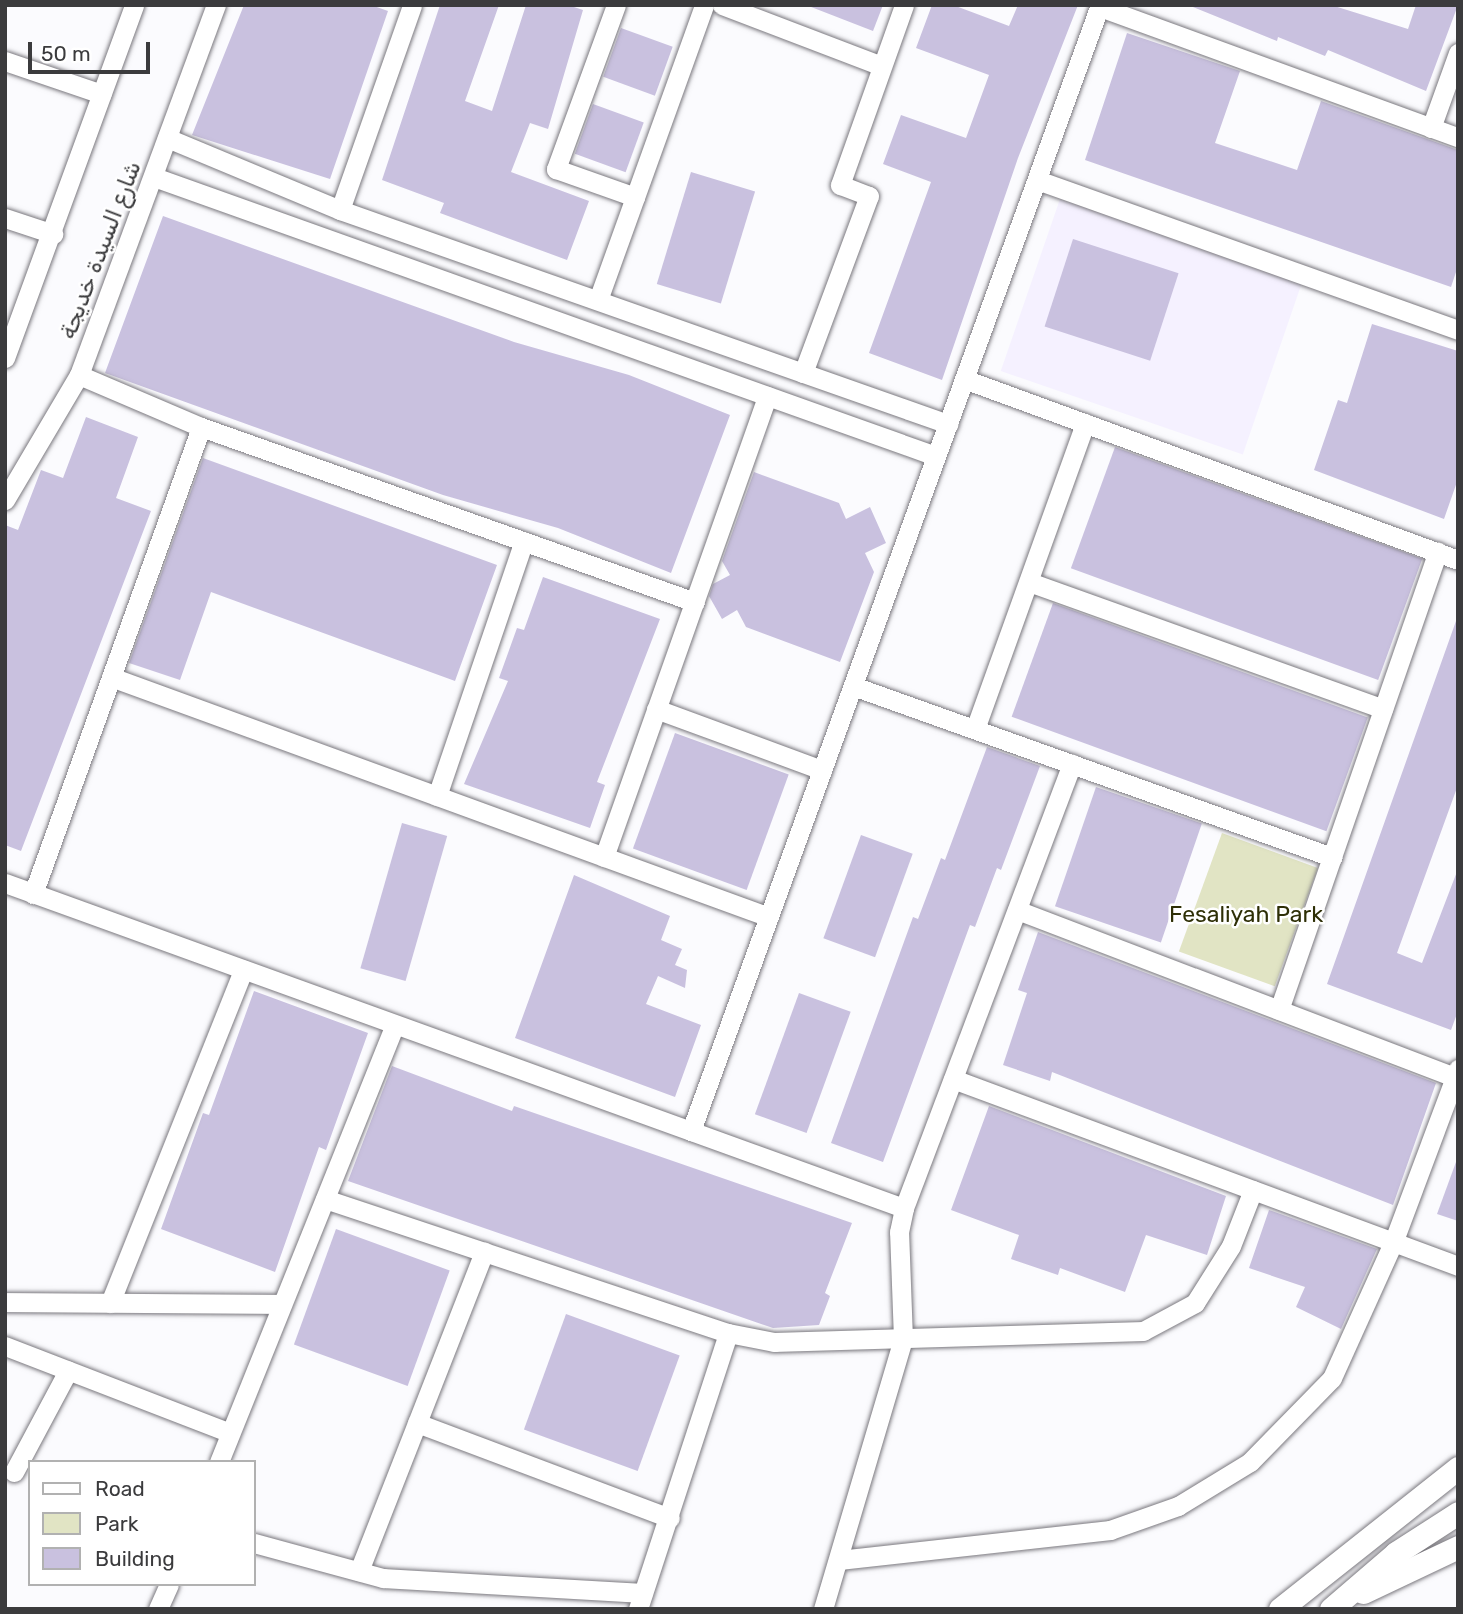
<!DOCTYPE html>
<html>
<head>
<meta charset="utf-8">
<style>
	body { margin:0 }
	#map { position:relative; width:1463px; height:1614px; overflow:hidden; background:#fbfbfe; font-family:Rubik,"Noto Naskh Arabic",sans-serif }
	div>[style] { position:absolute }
	.built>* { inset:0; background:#f5f1ff; transform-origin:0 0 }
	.green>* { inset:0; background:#e1e4c4; transform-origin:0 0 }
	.building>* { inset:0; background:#c9c1df; transform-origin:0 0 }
	.roads { filter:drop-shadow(0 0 2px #7a787e) drop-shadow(0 0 2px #7a787e) }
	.minor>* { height:19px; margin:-9.5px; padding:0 9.5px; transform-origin:9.5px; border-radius:9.5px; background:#fff }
	.major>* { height:23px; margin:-11.5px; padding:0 11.5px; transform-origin:11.5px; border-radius:11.5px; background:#fff }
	span { translate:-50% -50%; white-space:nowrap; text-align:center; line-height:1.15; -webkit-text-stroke:5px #fff; paint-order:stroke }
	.street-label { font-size:23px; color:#3b3b3d }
	.park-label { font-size:23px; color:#2e2f06 }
	.frame { position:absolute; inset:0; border:7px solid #3b3b3d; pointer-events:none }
	.legend { position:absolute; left:28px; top:1460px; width:228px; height:126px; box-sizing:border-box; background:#fff; border:2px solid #b1b1b1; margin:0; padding:9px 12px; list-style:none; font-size:21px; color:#3b3b3d }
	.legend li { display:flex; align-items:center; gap:14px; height:35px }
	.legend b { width:35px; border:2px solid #b1b1b1 }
	.scale { position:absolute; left:28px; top:42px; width:122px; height:32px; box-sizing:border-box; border:4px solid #3b3b3d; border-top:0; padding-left:9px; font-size:21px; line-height:24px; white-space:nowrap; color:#3b3b3d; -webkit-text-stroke:5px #fff; paint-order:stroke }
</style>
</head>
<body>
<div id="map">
	<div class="built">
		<div style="left:1060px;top:199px;width:256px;height:182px;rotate:19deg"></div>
	</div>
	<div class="green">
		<div style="left:1222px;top:833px;width:102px;height:126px;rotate:20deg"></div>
	</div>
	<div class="building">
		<div style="clip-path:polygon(244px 5px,371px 5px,388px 11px,330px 179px,192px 135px)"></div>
		<div style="clip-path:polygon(440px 5px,499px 5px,465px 101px,492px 111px,526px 5px,568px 5px,583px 10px,548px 129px,530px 123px,511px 172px,589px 201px,567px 260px,440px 213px,444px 203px,382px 180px)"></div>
		<div style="clip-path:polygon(806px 5px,883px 5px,873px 31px)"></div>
		<div style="clip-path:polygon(932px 5px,953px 5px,1009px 26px,1018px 5px,1078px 5px,1018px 158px,942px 380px,869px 353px,931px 182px,883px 164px,901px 115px,966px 138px,989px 75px,916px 48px)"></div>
		<div style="clip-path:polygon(1188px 5px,1331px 5px,1408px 29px,1416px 5px,1458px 5px,1426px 91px,1328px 50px,1325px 56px,1278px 37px,1277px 41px)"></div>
		<div style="left:621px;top:28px;width:55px;height:52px;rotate:20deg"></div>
		<div style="clip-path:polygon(1127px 33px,1240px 71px,1215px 143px,1297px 170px,1321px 101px,1458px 150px,1458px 266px,1451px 287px,1085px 160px)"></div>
		<div style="left:593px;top:104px;width:54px;height:53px;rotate:20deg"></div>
		<div style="left:691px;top:172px;width:67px;height:117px;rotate:17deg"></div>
		<div style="clip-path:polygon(163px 216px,514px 342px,629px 375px,730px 415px,671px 573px,558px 528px,443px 495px,105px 373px)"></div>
		<div style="left:1073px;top:239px;width:111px;height:92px;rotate:18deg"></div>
		<div style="clip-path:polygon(1372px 324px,1458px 351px,1458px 479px,1444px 519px,1314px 470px,1338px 400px,1347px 403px)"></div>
		<div style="clip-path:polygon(86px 417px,138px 437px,116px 498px,151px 511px,21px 851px,5px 845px,5px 525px,18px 530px,41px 470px,63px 478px)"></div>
		<div style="left:1115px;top:447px;width:327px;height:129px;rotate:20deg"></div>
		<div style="clip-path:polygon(203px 458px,497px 565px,455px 681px,211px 592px,180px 680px,129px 663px)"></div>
		<div style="clip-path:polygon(754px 472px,839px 503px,846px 519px,870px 507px,886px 543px,865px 553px,874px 572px,840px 662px,746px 627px,737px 610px,722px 619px,709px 596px,713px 584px,730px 575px,722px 561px)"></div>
		<div style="clip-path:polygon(543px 577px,660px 619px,597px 782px,605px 785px,590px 828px,464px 784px,508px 681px,499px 678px,517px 628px,524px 630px)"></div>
		<div style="left:1053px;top:603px;width:335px;height:121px;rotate:20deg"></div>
		<div style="clip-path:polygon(1456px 621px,1458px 785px,1397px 953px,1422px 963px,1458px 869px,1458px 1011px,1451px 1030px,1327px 984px)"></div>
		<div style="left:675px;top:733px;width:121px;height:123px;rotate:20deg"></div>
		<div style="clip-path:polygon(987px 747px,1040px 766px,1001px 870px,997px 868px,975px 927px,970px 925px,883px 1162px,831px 1143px,913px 917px,918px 919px,941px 858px,945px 860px)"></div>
		<div style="left:1096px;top:787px;width:112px;height:126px;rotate:19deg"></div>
		<div style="left:402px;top:823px;width:47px;height:151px;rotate:16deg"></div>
		<div style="left:861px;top:835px;width:55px;height:110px;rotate:20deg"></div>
		<div style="clip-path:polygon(574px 875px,670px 916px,661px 940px,682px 949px,675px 965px,687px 970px,685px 988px,658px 976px,646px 1004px,701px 1025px,675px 1097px,515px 1038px)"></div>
		<div style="clip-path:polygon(1038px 932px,1436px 1083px,1393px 1205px,1052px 1072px,1050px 1081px,1003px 1065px,1027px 993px,1018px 990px)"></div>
		<div style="clip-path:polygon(254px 991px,368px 1033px,326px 1150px,319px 1147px,275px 1272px,161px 1229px,203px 1113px,209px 1115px)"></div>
		<div style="left:799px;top:993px;width:55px;height:129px;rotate:20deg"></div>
		<div style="clip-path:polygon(392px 1066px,512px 1111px,514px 1106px,852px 1223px,825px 1293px,830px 1296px,819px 1325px,773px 1328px,348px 1181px)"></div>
		<div style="clip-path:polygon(989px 1106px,1226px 1196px,1207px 1255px,1146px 1235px,1125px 1292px,1060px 1268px,1058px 1275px,1011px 1259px,1019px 1235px,951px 1210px)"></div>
		<div style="clip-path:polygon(1456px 1162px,1458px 1162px,1458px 1221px,1437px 1214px)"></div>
		<div style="clip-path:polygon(1269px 1210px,1377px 1249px,1341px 1329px,1296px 1307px,1305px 1287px,1249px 1268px)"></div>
		<div style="left:336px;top:1229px;width:121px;height:123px;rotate:20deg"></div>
		<div style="left:566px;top:1314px;width:121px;height:123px;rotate:20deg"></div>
	</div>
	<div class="roads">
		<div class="minor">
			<div style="left:616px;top:5px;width:175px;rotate:110.1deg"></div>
			<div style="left:556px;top:169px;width:84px;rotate:19.5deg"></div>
			<div style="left:722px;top:5px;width:171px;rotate:20.9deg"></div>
			<div style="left:1100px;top:7px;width:381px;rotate:20deg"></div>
			<div style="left:5px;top:61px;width:102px;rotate:18.8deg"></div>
			<div style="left:1431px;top:128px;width:80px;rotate:-70.2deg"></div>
			<div style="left:167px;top:138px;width:187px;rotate:22.6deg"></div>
			<div style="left:340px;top:210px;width:645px;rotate:19.39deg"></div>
			<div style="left:154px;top:177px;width:830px;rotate:19.64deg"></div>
			<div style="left:1037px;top:180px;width:447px;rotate:19.6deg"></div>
			<div style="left:340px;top:210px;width:217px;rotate:-70.6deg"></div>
			<div style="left:5px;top:218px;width:51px;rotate:18.4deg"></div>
			<div style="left:598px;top:300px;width:313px;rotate:-70.2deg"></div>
			<div style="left:5px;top:358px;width:376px;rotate:-69.9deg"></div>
			<div style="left:803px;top:373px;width:189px;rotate:-69.6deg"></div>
			<div style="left:869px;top:196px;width:31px;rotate:-159deg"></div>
			<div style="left:840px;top:185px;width:191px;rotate:-70.4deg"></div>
			<div style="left:79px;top:375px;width:133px;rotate:23.1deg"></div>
			<div style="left:201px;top:427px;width:524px;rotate:19.51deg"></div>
			<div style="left:964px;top:379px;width:526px;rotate:20.12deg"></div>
			<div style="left:5px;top:500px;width:145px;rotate:-59.4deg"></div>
			<div style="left:79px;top:375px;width:395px;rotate:-69.7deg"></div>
			<div style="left:1029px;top:582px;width:376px;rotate:19.7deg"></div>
			<div style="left:111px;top:677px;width:700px;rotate:20.04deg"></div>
			<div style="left:853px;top:686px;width:509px;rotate:19.65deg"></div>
			<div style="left:656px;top:709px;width:177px;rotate:20.2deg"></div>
			<div style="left:975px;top:729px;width:325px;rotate:-70.2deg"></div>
			<div style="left:437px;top:796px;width:269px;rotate:-71.2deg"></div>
			<div style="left:604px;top:857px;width:489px;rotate:-70.5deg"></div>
			<div style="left:5px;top:883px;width:956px;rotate:19.88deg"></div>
			<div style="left:33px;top:894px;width:496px;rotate:-70.2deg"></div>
			<div style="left:1017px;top:910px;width:469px;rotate:20.9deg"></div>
			<div style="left:1279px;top:1010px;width:485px;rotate:-70.9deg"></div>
			<div style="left:953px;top:1079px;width:539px;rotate:20.32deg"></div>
			<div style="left:691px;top:1131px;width:1198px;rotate:-70.04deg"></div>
			<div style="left:325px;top:1199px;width:425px;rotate:18.4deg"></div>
			<div style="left:728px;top:1333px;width:47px;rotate:11.1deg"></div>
			<div style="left:774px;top:1342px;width:369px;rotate:-1.7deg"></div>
			<div style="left:1143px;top:1331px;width:59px;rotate:-28.3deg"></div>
			<div style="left:1195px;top:1303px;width:67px;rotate:-57.7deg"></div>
			<div style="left:1231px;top:1246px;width:60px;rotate:-68.6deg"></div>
			<div style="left:5px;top:1302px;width:277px;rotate:0.4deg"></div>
			<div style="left:110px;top:1303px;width:359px;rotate:-68.2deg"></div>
			<div style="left:5px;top:1346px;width:241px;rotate:21.1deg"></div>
			<div style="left:417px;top:1423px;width:270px;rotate:20.6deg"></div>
			<div style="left:219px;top:1462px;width:471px;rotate:-68.1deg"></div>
			<div style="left:14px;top:1472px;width:115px;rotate:-61.9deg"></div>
			<div style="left:254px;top:1543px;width:134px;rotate:15.2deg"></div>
			<div style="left:383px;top:1578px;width:260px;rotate:3.3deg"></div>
			<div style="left:839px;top:1560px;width:273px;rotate:-6.3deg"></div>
			<div style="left:1110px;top:1530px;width:72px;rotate:-19.4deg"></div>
			<div style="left:1178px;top:1506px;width:84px;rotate:-31.4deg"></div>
			<div style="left:1250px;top:1462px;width:117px;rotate:-45.7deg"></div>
			<div style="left:1332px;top:1378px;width:148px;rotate:-65.7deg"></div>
			<div style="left:1393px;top:1243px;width:186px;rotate:-69.5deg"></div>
			<div style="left:359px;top:1571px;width:343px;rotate:-68.6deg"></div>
			<div style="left:158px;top:1609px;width:27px;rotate:-66deg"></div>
			<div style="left:638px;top:1609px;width:290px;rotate:-71.9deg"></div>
			<div style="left:823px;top:1609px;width:282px;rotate:-73.5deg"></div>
			<div style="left:903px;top:1339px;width:107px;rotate:-92.1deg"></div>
			<div style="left:899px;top:1232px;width:25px;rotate:-78deg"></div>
			<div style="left:904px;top:1208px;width:475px;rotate:-69.3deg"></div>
		</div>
		<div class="major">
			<div style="left:1363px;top:1592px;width:105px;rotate:-25.3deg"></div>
			<div style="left:1280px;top:1609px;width:227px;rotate:-38.4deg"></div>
			<div style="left:1331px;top:1609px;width:86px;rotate:-40.7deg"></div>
			<div style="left:1396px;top:1553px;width:74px;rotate:-32.8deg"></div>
		</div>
	</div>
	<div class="street-label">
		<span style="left:100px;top:250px;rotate:-69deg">شارع السيدة خديجة</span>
	</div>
	<div class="park-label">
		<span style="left:1246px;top:914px">Fesaliyah Park</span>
	</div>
	<div class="frame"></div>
	<ul class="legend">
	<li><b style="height:9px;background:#fff"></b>Road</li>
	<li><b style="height:19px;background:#e1e4c4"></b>Park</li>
	<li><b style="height:19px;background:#c9c1df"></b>Building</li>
	</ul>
	<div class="scale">50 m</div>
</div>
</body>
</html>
